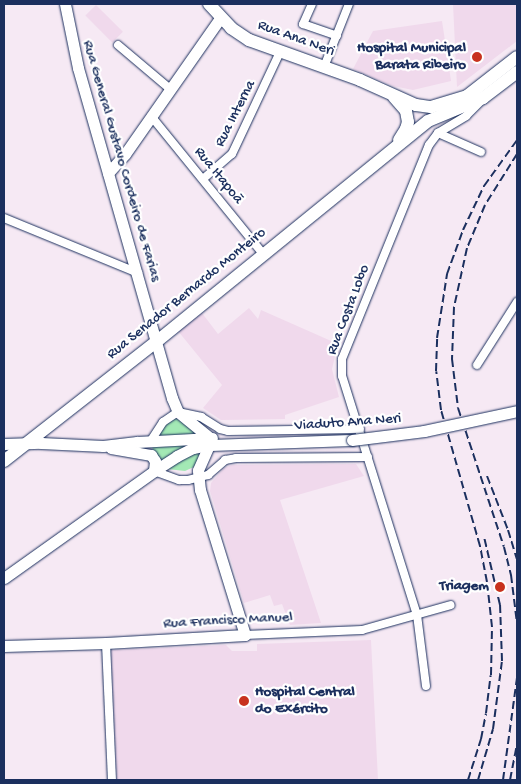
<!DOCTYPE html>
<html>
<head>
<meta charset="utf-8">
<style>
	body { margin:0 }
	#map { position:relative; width:521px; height:784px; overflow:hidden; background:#f6e9f4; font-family:"Gochi Hand",sans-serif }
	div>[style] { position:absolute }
	.built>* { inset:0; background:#f0d9ec; transform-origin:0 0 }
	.green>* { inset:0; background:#a3e9b5 }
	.roads { filter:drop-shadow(0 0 1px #1b2f5e) drop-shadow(0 0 1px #1b2f5e) }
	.street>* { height:8px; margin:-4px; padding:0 4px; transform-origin:4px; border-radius:4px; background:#fff }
	.secondary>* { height:11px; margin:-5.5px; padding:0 5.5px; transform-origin:5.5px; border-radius:5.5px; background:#fff }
	.primary>* { height:12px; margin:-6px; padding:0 6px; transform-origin:6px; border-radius:6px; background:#fff }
	.rail>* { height:2px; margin-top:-1px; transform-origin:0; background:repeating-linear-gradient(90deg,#1b2f5e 0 8px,transparent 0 12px) }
	.bridges { filter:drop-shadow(0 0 1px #1b2f5e) drop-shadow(0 0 1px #1b2f5e) }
	.secondary-bridge>* { height:11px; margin:-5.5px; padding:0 5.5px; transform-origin:5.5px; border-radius:5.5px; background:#fff }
	.dots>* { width:14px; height:14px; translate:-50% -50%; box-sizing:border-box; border:2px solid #fff; border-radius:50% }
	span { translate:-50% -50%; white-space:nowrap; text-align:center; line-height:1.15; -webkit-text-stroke:4.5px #fff; paint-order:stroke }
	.street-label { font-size:15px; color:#1b2f5e }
	.poi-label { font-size:15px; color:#1b2f5e; font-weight:700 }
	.right { translate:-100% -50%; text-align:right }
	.left { translate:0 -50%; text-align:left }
	.frame { position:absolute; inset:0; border:5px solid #1b2f5e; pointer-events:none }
</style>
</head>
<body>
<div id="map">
	<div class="built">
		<div style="clip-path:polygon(453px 4px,517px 4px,517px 41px,457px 87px)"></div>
		<div style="left:96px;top:5px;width:38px;height:15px;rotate:45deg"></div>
		<div style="clip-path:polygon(442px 21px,451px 81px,413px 90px,393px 86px,353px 69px,373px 31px)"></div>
		<div style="clip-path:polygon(249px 308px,258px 319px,261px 310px,338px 344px,332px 369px,339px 397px,285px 415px,285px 419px,221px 420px,203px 408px,222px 385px,178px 331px,202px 313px,218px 334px)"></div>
		<div style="clip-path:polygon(356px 464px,364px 476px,280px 500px,321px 623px,290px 625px,282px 604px,274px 606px,270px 595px,244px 603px,210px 491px,211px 483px,224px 468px,232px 465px)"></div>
		<div style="clip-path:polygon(371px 640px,378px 780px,117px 780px,111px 650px,226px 645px,232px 651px,257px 651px,257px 644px)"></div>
	</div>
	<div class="green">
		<div style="clip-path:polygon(175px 419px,185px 420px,204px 438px,196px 466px,185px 471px,167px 469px,153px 453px,152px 444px,168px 421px)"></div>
	</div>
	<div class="roads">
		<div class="street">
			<div style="left:312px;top:4px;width:22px;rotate:114deg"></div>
			<div style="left:303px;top:24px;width:36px;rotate:19deg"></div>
			<div style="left:118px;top:45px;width:68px;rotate:40.2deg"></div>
			<div style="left:324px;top:67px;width:68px;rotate:-68.4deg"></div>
			<div style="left:151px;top:116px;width:178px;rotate:50.9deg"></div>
			<div style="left:438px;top:133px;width:47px;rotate:23.8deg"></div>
			<div style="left:203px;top:179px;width:38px;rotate:-41deg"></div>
			<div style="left:232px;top:154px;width:113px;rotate:-64.8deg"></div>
			<div style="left:4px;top:218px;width:145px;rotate:22.3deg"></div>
			<div style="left:477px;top:365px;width:75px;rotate:-57.6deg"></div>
			<div style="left:150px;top:442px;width:24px;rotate:-57deg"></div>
			<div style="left:163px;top:422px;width:18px;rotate:-34deg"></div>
			<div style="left:178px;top:412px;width:24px;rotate:12deg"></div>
			<div style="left:201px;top:417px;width:22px;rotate:32deg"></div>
			<div style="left:220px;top:429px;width:8px;rotate:14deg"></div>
			<div style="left:228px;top:431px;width:132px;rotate:-0.9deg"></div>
			<div style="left:154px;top:471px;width:27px;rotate:20deg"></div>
			<div style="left:179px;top:480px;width:9px"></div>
			<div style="left:188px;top:480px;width:21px;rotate:-14deg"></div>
			<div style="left:208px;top:475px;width:23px;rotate:-41deg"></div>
			<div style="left:225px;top:460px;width:11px;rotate:-10deg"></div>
			<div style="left:236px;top:458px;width:132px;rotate:-0.4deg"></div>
			<div style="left:245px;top:635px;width:117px;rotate:-2.4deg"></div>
			<div style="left:362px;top:630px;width:92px;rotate:-15.7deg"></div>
			<div style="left:106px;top:643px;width:137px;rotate:87.5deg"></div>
			<div style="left:426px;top:686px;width:72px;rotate:-97.2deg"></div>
			<div style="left:417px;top:615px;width:250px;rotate:-107.4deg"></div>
			<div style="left:342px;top:376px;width:17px;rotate:-90deg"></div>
			<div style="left:342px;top:359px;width:231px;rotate:-67.9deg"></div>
			<div style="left:429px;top:145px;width:15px;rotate:-53deg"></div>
			<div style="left:438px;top:133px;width:33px;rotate:-31deg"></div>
			<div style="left:466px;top:116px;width:23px;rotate:-45deg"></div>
		</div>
		<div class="secondary">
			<div style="left:65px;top:4px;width:65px;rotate:78.5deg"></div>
			<div style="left:78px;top:68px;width:343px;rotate:74.1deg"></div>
			<div style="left:172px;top:398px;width:15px;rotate:67deg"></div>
			<div style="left:178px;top:412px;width:41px;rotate:39.1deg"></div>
			<div style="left:108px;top:173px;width:25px;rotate:-48deg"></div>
			<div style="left:125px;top:154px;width:167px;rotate:-55deg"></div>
			<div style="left:4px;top:444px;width:37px;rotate:-2deg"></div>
			<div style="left:41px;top:443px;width:62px;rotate:2.8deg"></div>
			<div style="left:103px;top:446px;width:34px;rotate:-7deg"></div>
			<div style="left:137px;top:442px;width:75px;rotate:-3.1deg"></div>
			<div style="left:111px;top:448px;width:41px;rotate:9.9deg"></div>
			<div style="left:151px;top:455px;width:7px;rotate:56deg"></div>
			<div style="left:155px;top:461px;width:10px;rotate:96deg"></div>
			<div style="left:4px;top:578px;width:184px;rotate:-35.5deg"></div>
			<div style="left:154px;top:471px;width:27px;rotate:-33deg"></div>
			<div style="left:177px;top:456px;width:18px;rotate:-27deg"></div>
			<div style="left:193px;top:448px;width:16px;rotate:-11deg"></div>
			<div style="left:209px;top:445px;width:143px;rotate:-2deg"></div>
			<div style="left:4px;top:646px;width:102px;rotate:-1.7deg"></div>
			<div style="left:106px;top:643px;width:139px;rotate:-3.3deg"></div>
			<div style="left:245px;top:635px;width:152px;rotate:-107.2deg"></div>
			<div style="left:200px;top:490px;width:20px;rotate:-96deg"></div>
			<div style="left:198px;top:470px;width:27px;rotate:-66deg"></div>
		</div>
		<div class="primary">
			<div style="left:209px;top:4px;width:33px;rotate:47deg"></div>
			<div style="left:231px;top:28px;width:22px;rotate:34deg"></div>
			<div style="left:249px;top:40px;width:118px;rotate:19.8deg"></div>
			<div style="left:360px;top:80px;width:61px;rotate:24.1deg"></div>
			<div style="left:416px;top:105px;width:15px;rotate:8deg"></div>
			<div style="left:431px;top:107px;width:38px;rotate:-17deg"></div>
			<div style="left:467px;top:96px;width:63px;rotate:-38deg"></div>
			<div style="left:394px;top:97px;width:18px;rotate:49deg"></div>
			<div style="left:406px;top:111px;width:11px;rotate:80deg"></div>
			<div style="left:408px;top:122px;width:7px;rotate:106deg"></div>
			<div style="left:406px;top:129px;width:13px;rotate:122deg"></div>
			<div style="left:4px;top:461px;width:193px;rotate:-38.1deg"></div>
			<div style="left:156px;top:342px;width:350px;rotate:-39.1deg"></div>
			<div style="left:428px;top:121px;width:60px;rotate:-22.7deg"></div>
			<div style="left:483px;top:98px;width:43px;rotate:-37.4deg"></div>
		</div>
	</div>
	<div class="rail">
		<div style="left:517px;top:154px;width:60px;rotate:122.1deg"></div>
		<div style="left:485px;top:205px;width:47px;rotate:112.7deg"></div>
		<div style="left:467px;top:248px;width:60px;rotate:102.4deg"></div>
		<div style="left:454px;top:307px;width:52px;rotate:92.2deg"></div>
		<div style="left:452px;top:359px;width:49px;rotate:83deg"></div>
		<div style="left:458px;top:408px;width:146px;rotate:71.7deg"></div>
		<div style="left:504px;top:547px;width:29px;rotate:76deg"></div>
		<div style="left:511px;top:575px;width:48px;rotate:82.9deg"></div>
		<div style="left:487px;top:476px;width:58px;rotate:68.7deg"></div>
		<div style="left:508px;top:530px;width:30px;rotate:73deg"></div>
		<div style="left:468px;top:780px;width:43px;rotate:-72.4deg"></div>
		<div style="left:481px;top:739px;width:26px;rotate:-79deg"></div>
		<div style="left:486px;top:713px;width:38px;rotate:-83deg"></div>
		<div style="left:491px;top:675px;width:48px;rotate:-88.8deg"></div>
		<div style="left:492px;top:627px;width:45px;rotate:-96.3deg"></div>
		<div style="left:487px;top:582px;width:37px;rotate:-101deg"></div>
		<div style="left:480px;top:546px;width:141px;rotate:-106deg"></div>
		<div style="left:441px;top:410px;width:39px;rotate:-97deg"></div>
		<div style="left:436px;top:371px;width:33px;rotate:-88deg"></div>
		<div style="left:437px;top:338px;width:65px;rotate:-81.1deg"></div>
		<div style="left:447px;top:274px;width:47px;rotate:-70deg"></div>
		<div style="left:463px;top:230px;width:49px;rotate:-64.5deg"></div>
		<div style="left:484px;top:186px;width:57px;rotate:-54.3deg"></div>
		<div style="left:478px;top:780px;width:53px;rotate:-73.6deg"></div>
		<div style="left:493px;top:729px;width:69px;rotate:-82.5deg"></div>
		<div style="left:502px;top:661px;width:56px;rotate:-92deg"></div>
		<div style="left:500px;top:605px;width:70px;rotate:-103.2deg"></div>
		<div style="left:503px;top:780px;width:103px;rotate:-82.2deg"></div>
		<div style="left:510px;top:780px;width:37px;rotate:-79deg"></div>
	</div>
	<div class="bridges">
		<div class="secondary-bridge">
			<div style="left:352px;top:440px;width:73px;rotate:-7.1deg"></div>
			<div style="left:424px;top:431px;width:95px;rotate:-12.1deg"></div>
		</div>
	</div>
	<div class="dots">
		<div style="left:477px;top:57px;background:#c8321e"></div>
		<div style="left:500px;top:587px;background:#c8321e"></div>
		<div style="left:244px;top:701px;background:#c8321e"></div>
	</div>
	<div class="street-label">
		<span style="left:296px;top:39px;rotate:20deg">Rua Ana Neri</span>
		<span style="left:236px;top:114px;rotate:-63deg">Rua Interna</span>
		<span style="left:121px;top:161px;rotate:74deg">Rua General Gustavo Cordeiro de Farias</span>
		<span style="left:218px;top:176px;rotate:51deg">Rua Itapoã</span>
		<span style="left:187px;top:294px;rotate:-39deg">Rua Senador Bernardo Monteiro</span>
		<span style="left:349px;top:310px;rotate:-69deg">Rua Costa Lobo</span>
		<span style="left:348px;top:423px;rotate:-4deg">Viaduto Ana Neri</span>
		<span style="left:228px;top:621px;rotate:-3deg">Rua Francisco Manuel</span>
	</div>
	<div class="poi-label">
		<span class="right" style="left:466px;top:57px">Hospital Municipal<br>Barata Ribeiro</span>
		<span class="right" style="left:489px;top:587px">Triagem</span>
		<span class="left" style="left:255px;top:701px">Hospital Central<br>do Exército</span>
	</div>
	<div class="frame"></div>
</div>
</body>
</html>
